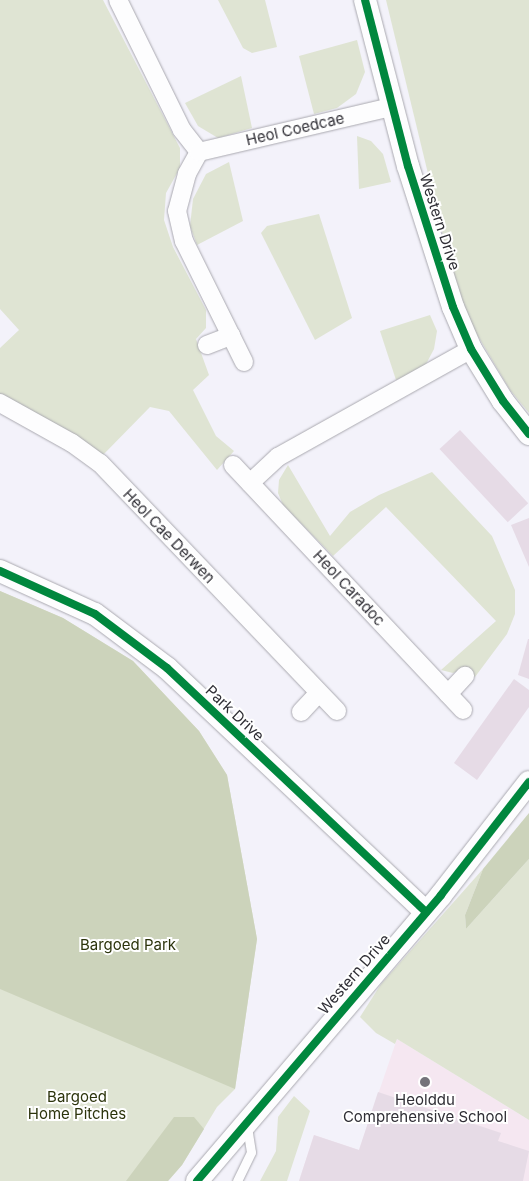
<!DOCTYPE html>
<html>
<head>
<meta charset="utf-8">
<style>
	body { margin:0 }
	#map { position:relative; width:529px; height:1181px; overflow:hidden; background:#f3f2fa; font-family:Inter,sans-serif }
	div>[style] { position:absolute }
	.education>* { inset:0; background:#f5e7f1 }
	.green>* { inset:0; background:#dfe4d3 }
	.forest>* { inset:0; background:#ccd3bb }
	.building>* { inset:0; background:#e6dbe6; transform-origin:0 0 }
	.roads { filter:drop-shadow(0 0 1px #aaa9b0) drop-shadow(0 0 1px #aaa9b0) }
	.service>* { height:9px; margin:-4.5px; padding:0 4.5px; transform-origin:4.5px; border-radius:4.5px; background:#fdfdfe }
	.minor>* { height:18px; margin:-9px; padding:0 9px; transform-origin:9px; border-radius:9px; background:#fdfdfe }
	.tertiary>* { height:22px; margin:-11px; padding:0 11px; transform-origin:11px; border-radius:11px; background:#fdfdfe }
	.cycleway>* { height:8px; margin:-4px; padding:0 4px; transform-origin:4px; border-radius:4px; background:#00873e }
	.dots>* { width:14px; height:14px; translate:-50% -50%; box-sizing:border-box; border:2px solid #fff; border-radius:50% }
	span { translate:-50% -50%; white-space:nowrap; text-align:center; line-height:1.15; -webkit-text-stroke:4px #fff; paint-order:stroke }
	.street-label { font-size:15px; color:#2f2e35 }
	.park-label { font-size:15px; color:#2c340c }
	.poi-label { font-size:15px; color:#2f2e35 }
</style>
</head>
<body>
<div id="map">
	<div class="education">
		<div style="clip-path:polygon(397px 1039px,529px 1120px,529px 1181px,299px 1181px,314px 1135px,359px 1150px)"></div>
	</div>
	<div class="green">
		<div style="clip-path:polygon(0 0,103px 0,180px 148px,180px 168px,166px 193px,164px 220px,173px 247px,206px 310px,206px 328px,196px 339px,209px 375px,193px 390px,216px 436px,234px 451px,217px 470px,169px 411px,150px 407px,102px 456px,0 396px,0 348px,19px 330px,0 309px)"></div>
		<div style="clip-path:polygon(218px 0,265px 0,277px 47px,252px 53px,243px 48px)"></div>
		<div style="clip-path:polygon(386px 0,529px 0,529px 413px,510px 390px,460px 306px)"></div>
		<div style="clip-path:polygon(357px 40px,365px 72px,356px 94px,337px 108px,314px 114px,299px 56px)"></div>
		<div style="clip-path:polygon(241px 76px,252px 128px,218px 138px,198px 126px,185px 103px)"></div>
		<div style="clip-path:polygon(357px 136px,371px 141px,383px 154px,391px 182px,359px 189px)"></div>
		<div style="clip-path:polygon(229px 162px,243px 221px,197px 245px,190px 226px,193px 199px,206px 174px)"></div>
		<div style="clip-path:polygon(319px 214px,352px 318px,315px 340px,261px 233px,267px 226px)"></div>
		<div style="clip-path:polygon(430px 315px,437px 331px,434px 349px,424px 368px,396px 380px,380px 331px)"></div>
		<div style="clip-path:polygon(288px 465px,330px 536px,350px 512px,379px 495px,432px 472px,492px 536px,515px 590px,515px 614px,507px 634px,475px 677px,465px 668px,453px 673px,441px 670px,496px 621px,386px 507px,333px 556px,283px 505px,278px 493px,279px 480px)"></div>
		<div style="clip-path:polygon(0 591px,63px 618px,133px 661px,199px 731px,227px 775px,257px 939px,235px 1089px,217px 1107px,182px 1165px,168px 1181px,0 1181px)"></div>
		<div style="clip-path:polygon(529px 859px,529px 1120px,397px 1039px,395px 1044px,376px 1033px,360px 1017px,381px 984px,483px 869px,465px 915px,466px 929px)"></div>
		<div style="clip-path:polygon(294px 1096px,310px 1111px,287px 1181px,260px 1181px,276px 1151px,278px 1117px)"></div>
	</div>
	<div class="forest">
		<div style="clip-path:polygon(0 591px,63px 618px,133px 661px,199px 731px,227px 775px,257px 939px,235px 1089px,0 989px)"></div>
		<div style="clip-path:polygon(529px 813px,529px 859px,466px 929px,465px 915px,483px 869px)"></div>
		<div style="clip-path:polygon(174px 1117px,194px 1117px,204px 1129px,182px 1165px,168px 1181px,126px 1181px)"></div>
	</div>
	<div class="building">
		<div style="left:460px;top:430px;width:100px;height:28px;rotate:47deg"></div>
		<div style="clip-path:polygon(529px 518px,529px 567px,511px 525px)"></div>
		<div style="clip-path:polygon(528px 639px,529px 639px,529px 679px,518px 675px)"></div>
		<div style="clip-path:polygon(514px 679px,529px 690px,529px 707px,477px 780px,454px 763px)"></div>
		<div style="clip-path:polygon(378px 1092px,501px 1133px,498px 1141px,529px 1151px,523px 1181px,299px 1181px,314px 1135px,359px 1150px)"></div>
	</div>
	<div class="roads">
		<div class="service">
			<div style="left:237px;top:1181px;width:32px;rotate:-64deg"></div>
			<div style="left:251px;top:1152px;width:26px;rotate:-99deg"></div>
		</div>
		<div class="minor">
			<div style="left:118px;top:0;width:145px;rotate:63.8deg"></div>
			<div style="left:182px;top:130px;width:28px;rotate:52deg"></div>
			<div style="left:199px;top:152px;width:25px;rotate:119deg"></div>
			<div style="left:187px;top:174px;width:38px;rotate:105deg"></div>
			<div style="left:177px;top:211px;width:31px;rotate:77deg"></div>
			<div style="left:184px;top:241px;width:135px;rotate:63.6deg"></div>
			<div style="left:199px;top:152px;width:197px;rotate:-13.2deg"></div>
			<div style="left:207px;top:345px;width:26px;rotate:-21deg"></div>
			<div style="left:0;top:403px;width:82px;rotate:29.1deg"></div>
			<div style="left:72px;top:443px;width:34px;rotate:36deg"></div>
			<div style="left:100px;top:463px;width:343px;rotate:46.3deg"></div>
			<div style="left:233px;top:465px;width:336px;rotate:46.8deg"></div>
			<div style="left:250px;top:483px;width:38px;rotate:-43deg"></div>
			<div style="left:278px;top:457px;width:221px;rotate:-29.2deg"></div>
			<div style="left:448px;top:694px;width:25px;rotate:-47deg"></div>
			<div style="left:301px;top:712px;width:26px;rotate:-47deg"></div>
		</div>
		<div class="tertiary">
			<div style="left:365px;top:0;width:171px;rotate:75.5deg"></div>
			<div style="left:408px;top:166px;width:148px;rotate:72.3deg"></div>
			<div style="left:453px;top:307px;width:46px;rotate:66.8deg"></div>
			<div style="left:471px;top:349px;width:61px;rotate:58.4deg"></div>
			<div style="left:503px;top:401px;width:42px;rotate:51.8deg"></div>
			<div style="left:0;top:571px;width:104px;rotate:24.4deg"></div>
			<div style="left:95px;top:614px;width:90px;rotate:36.9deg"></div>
			<div style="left:167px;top:668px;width:356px;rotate:43.3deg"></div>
			<div style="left:197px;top:1181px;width:376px;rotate:-49.5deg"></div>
			<div style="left:441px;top:895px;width:143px;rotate:-52.1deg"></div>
		</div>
	</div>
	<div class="cycleway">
		<div style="left:365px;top:0;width:171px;rotate:75.5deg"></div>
		<div style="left:408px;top:166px;width:148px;rotate:72.3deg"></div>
		<div style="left:453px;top:307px;width:46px;rotate:66.8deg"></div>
		<div style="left:471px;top:349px;width:61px;rotate:58.4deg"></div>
		<div style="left:503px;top:401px;width:42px;rotate:51.8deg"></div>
		<div style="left:0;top:571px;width:104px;rotate:24.4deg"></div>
		<div style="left:95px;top:614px;width:90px;rotate:36.9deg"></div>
		<div style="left:167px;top:668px;width:356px;rotate:43.3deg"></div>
		<div style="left:197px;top:1181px;width:376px;rotate:-49.5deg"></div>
		<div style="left:441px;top:895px;width:143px;rotate:-52.1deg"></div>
	</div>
	<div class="dots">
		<div style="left:425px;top:1082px;background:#74737a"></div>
	</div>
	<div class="street-label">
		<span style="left:295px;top:129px;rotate:-13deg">Heol Coedcae</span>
		<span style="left:440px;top:222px;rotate:72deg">Western Drive</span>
		<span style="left:169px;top:536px;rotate:46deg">Heol Cae Derwen</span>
		<span style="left:349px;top:588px;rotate:47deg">Heol Caradoc</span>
		<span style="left:235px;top:713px;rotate:43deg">Park Drive</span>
		<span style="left:354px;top:974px;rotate:-49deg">Western Drive</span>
	</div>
	<div class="park-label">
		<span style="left:128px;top:945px">Bargoed Park</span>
		<span style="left:77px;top:1105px">Bargoed<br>Home Pitches</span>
	</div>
	<div class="poi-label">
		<span style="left:425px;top:1108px">Heolddu<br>Comprehensive School</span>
	</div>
</div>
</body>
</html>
